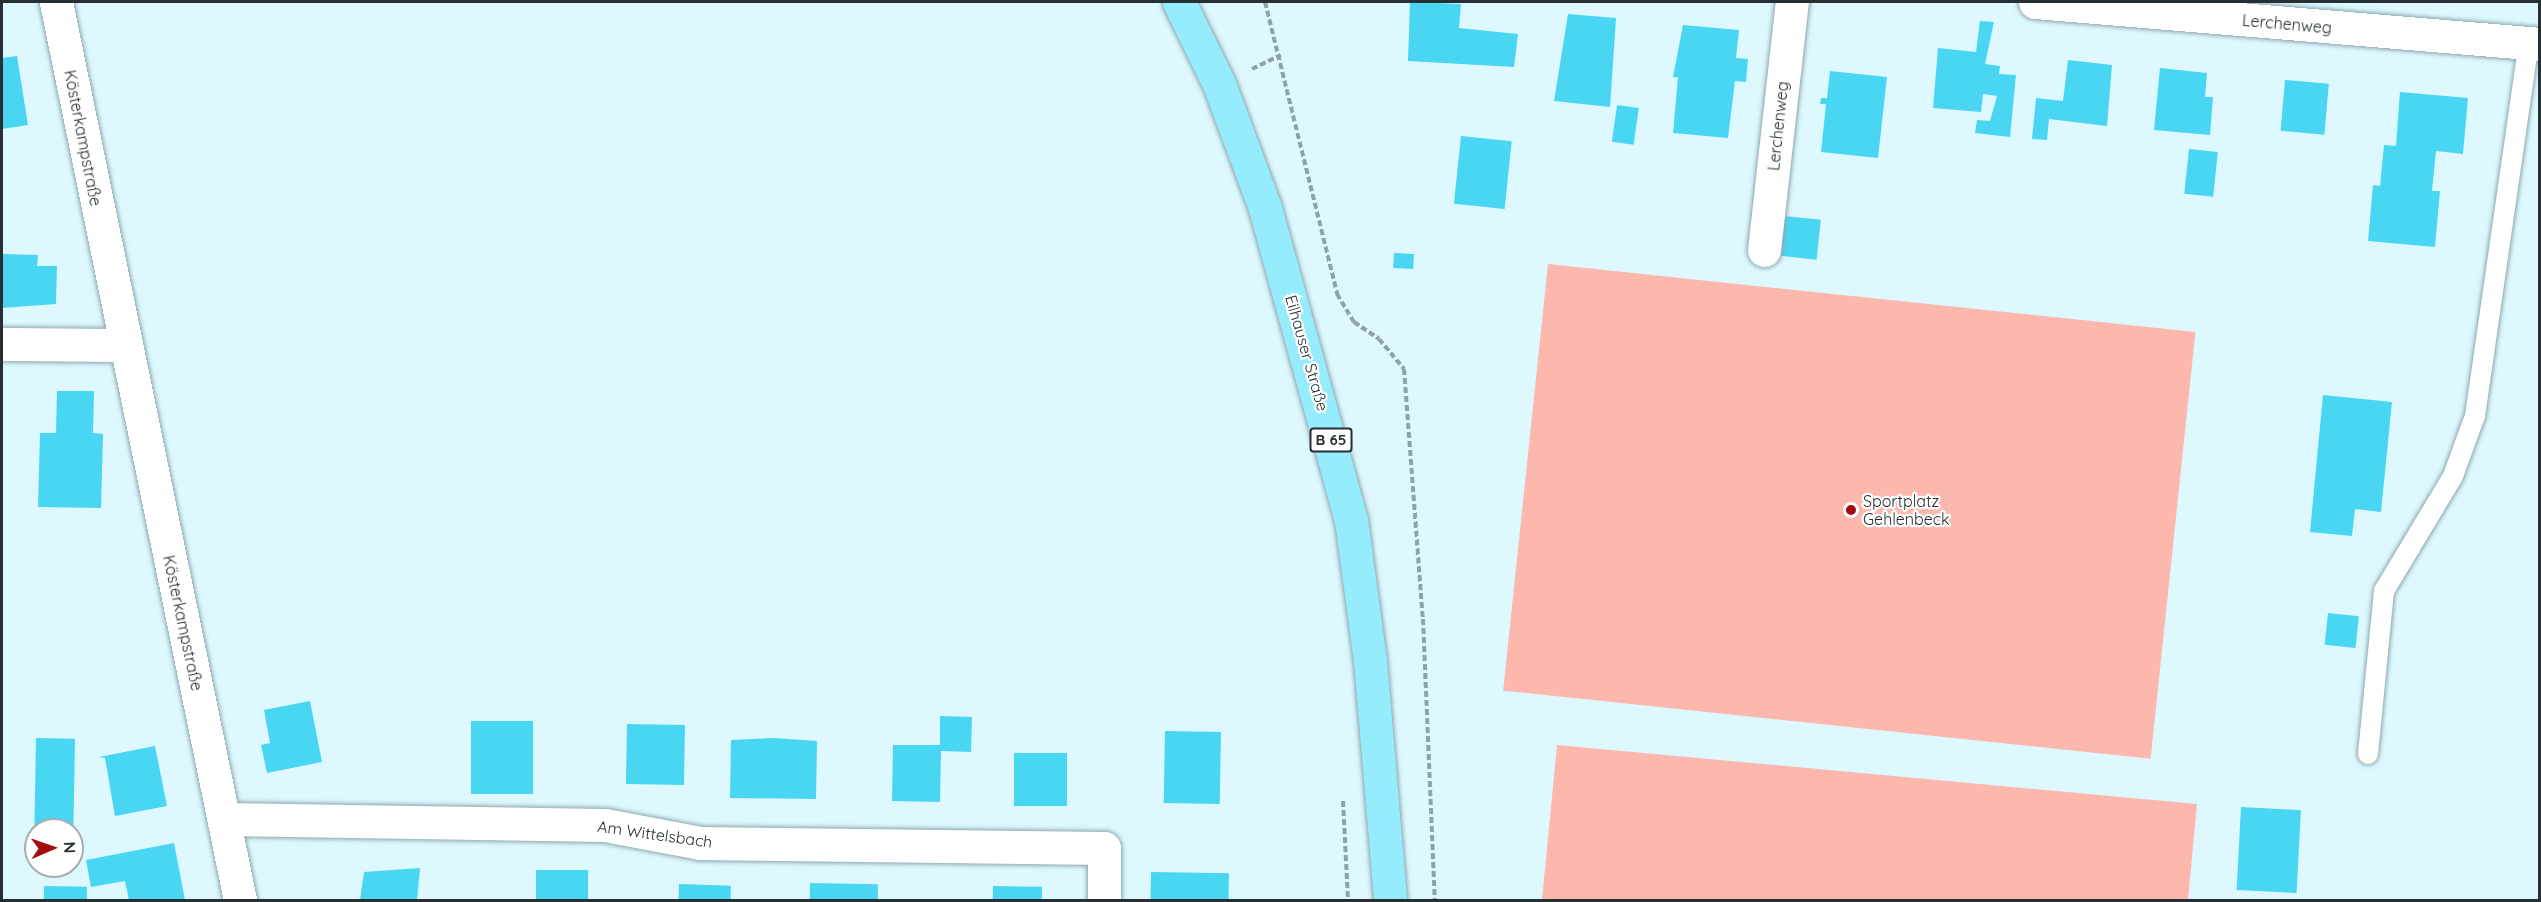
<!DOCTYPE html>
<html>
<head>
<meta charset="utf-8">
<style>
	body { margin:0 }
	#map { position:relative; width:2541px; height:902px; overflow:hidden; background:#ddf8ff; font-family:Quicksand,sans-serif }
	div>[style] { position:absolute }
	.green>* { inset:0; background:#fdb8ae; transform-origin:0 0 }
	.building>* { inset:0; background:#49d6f2; transform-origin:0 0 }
	.path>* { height:4px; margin-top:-2px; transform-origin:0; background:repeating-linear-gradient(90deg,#8ea2a7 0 6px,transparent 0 9px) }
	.roads { filter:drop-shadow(0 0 2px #8ea8ae) drop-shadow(0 0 2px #8ea8ae) }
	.service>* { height:20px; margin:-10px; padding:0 10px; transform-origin:10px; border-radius:10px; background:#fff }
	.minor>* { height:33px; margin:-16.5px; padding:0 16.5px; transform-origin:16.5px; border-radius:16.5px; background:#fff }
	.primary>* { height:33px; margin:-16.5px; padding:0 16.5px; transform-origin:16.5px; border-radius:16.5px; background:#95ecfd }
	.dots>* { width:16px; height:16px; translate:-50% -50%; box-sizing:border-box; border:3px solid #fff; border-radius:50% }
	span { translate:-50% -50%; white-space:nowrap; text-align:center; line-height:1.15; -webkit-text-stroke:4.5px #fff; paint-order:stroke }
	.shield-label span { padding:2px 4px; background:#fff; border:2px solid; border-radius:4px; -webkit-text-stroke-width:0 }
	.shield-label { font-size:15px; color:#263033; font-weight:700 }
	.street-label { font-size:16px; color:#263033 }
	.poi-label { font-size:16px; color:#263033 }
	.left { translate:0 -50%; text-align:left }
	.frame { position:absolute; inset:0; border:3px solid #263033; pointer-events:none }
	.north { position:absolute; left:24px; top:818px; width:60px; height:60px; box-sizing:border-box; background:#fff; border:2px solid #a8acad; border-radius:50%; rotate:88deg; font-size:16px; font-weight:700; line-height:24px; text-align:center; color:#263033 }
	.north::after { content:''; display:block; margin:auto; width:21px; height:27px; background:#a40d0e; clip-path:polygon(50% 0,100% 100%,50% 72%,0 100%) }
</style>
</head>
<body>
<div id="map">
	<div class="green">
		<div style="left:1548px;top:264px;width:651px;height:429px;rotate:6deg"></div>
		<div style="clip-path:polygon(1557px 745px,2197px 804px,2188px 900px,1542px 900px)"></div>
	</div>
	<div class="building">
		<div style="clip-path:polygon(1410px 2px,1461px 4px,1459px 28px,1518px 34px,1514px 67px,1408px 61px)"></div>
		<div style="clip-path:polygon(1568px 14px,1616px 18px,1610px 107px,1554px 101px)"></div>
		<div style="clip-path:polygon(1980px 21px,1994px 22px,1985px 64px,2000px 66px,1999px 74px,2016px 75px,2010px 137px,1975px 133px,1977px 120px,1990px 121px,1997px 96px,1983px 94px,1981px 112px,1933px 108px,1938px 48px,1976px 52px)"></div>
		<div style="clip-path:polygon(1683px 25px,1739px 30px,1736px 58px,1748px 59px,1746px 82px,1735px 81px,1728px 138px,1673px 133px,1678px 77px,1673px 77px)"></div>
		<div style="clip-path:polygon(17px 56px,28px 125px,2px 129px,2px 58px)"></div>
		<div style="clip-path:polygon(2068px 60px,2112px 65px,2107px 126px,2049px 119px,2047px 140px,2032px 139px,2036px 98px,2063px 101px)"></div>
		<div style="clip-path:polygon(2160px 68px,2207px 73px,2205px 97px,2213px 97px,2210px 135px,2154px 130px)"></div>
		<div style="clip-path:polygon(1830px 71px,1887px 77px,1878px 158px,1821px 152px,1826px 104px,1820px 104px,1821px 98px,1827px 98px)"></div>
		<div style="left:2285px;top:80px;width:44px;height:51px;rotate:5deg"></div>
		<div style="clip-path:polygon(2400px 92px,2468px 98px,2463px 154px,2436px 151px,2432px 191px,2440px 191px,2435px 247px,2368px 241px,2373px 185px,2380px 186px,2384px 145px,2396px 146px)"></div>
		<div style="left:1617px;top:105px;width:22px;height:37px;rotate:8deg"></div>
		<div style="left:1461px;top:136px;width:51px;height:68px;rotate:6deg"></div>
		<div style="left:2189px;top:149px;width:29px;height:45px;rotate:6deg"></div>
		<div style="left:1784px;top:216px;width:37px;height:40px;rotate:6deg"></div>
		<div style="left:1394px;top:253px;width:20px;height:15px;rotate:3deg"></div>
		<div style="clip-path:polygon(2px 254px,38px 255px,37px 266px,57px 266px,56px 304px,2px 308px)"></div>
		<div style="clip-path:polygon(57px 391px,94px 391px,93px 433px,103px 434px,101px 508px,38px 507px,40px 433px,56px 433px)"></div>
		<div style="clip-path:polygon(2323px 395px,2392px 402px,2381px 512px,2355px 509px,2352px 536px,2310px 532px)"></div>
		<div style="left:2328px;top:613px;width:31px;height:32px;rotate:6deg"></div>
		<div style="clip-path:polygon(310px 701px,322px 762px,267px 773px,261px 745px,270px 743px,264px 710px)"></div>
		<div style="clip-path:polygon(940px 716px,972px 717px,971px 752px,941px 751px,940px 802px,892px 801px,893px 745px,940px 745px)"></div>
		<div style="left:471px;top:721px;width:62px;height:73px"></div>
		<div style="left:627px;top:724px;width:58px;height:60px;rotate:1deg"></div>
		<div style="left:1165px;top:731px;width:56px;height:72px;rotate:1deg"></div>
		<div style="left:36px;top:738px;width:39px;height:90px;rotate:1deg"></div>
		<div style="clip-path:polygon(774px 738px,817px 741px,816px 799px,730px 798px,731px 740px)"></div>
		<div style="clip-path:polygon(155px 746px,167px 806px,115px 816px,105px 758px,99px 757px)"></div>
		<div style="left:1014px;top:753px;width:53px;height:53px"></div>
		<div style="left:2241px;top:807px;width:60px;height:83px;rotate:3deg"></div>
		<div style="clip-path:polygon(174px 843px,185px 900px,129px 900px,125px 881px,91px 887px,86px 860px)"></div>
		<div style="clip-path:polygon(420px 868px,417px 900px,360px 900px,364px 872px)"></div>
		<div style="left:536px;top:870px;width:52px;height:30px"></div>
		<div style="left:1151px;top:872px;width:78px;height:28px;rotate:1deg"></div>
		<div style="left:810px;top:883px;width:68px;height:17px;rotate:1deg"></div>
		<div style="left:679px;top:884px;width:52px;height:16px;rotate:2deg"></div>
		<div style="left:44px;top:886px;width:43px;height:14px;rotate:1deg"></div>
		<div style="left:993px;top:886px;width:49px;height:14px;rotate:1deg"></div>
	</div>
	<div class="path">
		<div style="left:1265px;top:2px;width:301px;rotate:76.1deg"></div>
		<div style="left:1337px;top:294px;width:33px;rotate:59deg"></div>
		<div style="left:1354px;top:322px;width:30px;rotate:34deg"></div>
		<div style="left:1379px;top:339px;width:39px;rotate:50deg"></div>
		<div style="left:1404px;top:369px;width:251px;rotate:85.7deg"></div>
		<div style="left:1423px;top:619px;width:281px;rotate:87.6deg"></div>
		<div style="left:1252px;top:69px;width:32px;rotate:-26deg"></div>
		<div style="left:1343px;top:801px;width:99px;rotate:87.1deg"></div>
	</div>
	<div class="roads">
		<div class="service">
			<div style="left:2368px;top:754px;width:164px;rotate:-84.4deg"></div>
			<div style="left:2384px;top:591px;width:134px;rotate:-59deg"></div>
			<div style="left:2453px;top:476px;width:64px;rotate:-69.9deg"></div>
			<div style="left:2475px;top:416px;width:377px;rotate:-81.8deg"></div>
		</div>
		<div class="minor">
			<div style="left:56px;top:2px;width:917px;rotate:78.42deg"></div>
			<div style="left:2035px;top:2px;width:507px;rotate:4.75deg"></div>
			<div style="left:1764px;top:250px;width:250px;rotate:-83.6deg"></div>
			<div style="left:2px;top:344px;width:121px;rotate:0.5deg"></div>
			<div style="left:225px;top:819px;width:380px;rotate:0.9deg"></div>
			<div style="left:605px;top:825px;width:97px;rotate:10.7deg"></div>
			<div style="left:700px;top:843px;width:404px;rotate:0.7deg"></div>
			<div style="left:1104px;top:848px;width:52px;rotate:90deg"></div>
		</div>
		<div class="primary">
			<div style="left:1179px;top:2px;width:91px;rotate:64deg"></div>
			<div style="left:1219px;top:84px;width:132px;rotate:69.6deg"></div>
			<div style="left:1265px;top:208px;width:324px;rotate:74.6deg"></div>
			<div style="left:1351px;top:520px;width:141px;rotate:82.3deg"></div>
			<div style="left:1370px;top:660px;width:241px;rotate:85.2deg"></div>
		</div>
	</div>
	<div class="dots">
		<div style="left:1851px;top:510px;background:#a40d0e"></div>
	</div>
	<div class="shield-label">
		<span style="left:1331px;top:440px">B 65</span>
	</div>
	<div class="street-label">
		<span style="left:2287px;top:24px;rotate:5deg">Lerchenweg</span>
		<span style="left:1778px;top:126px;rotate:-84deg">Lerchenweg</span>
		<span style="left:83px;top:138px;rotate:79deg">Kösterkampstraße</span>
		<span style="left:1307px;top:353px;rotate:74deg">Eilhauser Straße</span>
		<span style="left:183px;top:623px;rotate:78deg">Kösterkampstraße</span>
		<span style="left:655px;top:834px;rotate:8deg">Am Wittelsbach</span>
	</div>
	<div class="poi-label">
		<span class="left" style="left:1863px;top:510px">Sportplatz<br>Gehlenbeck</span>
	</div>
	<div class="frame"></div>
	<div class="north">N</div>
</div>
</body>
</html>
